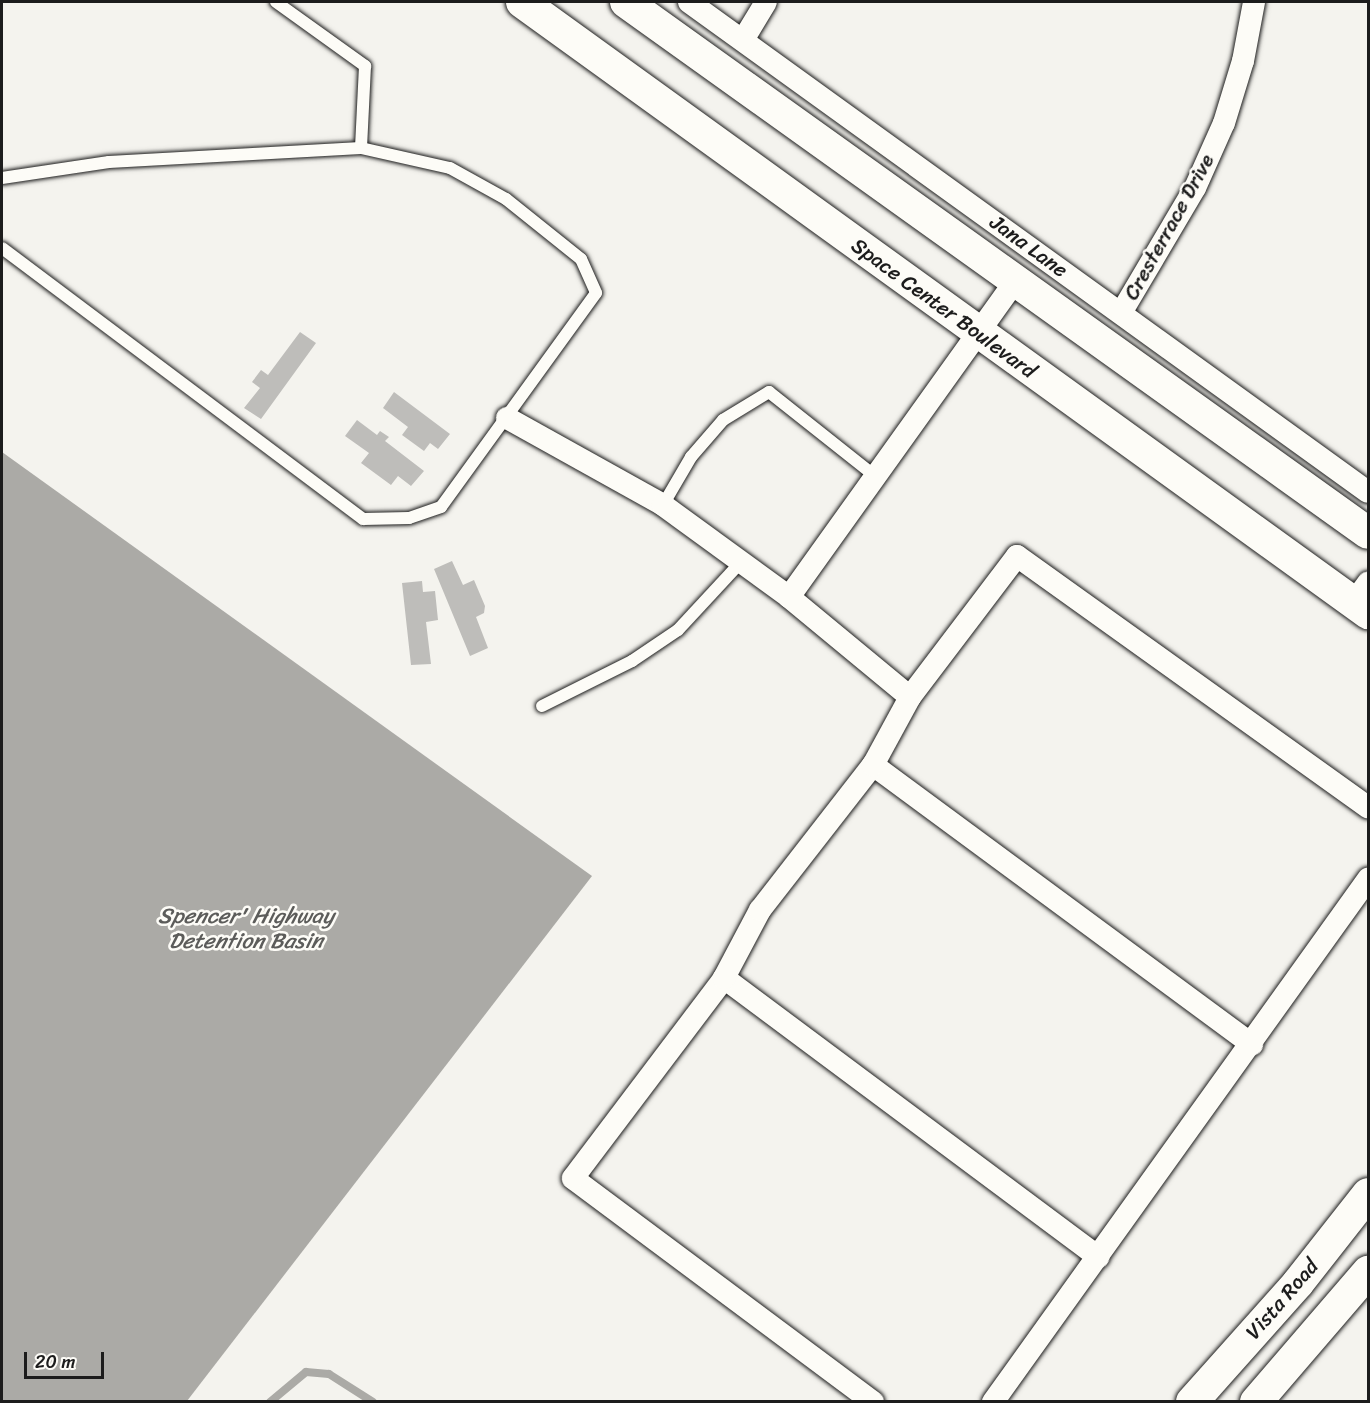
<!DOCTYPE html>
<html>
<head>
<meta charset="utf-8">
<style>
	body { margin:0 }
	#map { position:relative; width:1370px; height:1403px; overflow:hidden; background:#f4f3ee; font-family:Sriracha,sans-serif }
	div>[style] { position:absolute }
	.water>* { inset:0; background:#abaaa6 }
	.stream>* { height:8px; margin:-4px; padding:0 4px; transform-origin:4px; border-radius:4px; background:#abaaa6 }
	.building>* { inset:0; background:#bebdba }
	.roads { filter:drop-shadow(0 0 2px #1c1c1c) drop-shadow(0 0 2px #1c1c1c) }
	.lane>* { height:12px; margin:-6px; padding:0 6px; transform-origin:6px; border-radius:6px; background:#fdfcf7 }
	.street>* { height:22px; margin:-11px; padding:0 11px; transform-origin:11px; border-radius:11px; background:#fdfcf7 }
	.secondary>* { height:32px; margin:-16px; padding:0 16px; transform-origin:16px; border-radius:16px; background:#fdfcf7 }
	span { translate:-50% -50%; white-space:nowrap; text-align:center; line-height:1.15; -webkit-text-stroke:5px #fdfcf7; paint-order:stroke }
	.street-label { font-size:21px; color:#1c1c1c }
	.water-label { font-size:22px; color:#5c5c5a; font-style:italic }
	.frame { position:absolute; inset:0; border:3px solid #1c1c1c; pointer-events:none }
	.scale { position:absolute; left:24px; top:1352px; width:80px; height:27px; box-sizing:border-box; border:3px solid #1c1c1c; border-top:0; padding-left:8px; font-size:18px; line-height:21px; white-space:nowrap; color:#1c1c1c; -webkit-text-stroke:4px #fdfcf7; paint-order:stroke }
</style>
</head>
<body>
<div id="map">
	<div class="water">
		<div style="clip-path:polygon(2px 452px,592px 876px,187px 1401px,2px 1401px)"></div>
	</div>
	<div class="stream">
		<div style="left:270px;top:1402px;width:47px;rotate:-39.8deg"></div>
		<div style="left:306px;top:1372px;width:23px;rotate:5deg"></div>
		<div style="left:329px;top:1374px;width:52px;rotate:32.5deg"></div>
	</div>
	<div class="building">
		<div style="clip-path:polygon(300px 332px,316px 343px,261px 419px,244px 408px,260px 388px,252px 382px,261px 370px,268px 375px)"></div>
		<div style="clip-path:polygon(394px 392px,450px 434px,438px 449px,430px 443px,424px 451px,402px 435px,408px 427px,383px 408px)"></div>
		<div style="clip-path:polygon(357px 420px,377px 435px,380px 431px,389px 437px,385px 441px,424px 471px,411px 486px,398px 476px,391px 485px,361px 463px,369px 453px,345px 436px)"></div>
		<div style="clip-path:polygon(452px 561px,463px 585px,474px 580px,485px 606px,484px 613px,476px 617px,488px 648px,470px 656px,434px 569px)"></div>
		<div style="clip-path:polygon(422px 581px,423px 592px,435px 591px,438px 620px,426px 622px,431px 664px,411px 665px,402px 583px)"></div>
	</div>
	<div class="roads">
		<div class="lane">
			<div style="left:276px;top:2px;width:110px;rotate:35.7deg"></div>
			<div style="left:365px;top:66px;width:82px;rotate:92.8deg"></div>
			<div style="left:2px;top:178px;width:108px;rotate:-8.5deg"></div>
			<div style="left:109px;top:162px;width:252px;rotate:-3.2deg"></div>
			<div style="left:361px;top:148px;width:91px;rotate:12.7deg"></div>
			<div style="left:450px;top:168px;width:64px;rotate:29deg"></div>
			<div style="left:506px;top:199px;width:96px;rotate:38.7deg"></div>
			<div style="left:581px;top:259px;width:37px;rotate:66deg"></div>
			<div style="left:596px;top:293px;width:264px;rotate:125.9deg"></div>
			<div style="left:441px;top:507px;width:34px;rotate:161deg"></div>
			<div style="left:409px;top:518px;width:46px;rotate:178.8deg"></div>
			<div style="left:363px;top:519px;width:451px;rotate:-143.1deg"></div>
			<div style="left:663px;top:505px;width:56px;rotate:-59.7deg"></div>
			<div style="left:691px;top:457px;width:49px;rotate:-49.1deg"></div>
			<div style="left:723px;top:420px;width:54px;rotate:-31.3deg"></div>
			<div style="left:769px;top:392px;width:135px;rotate:38.4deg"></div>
			<div style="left:542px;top:706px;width:101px;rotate:-26.6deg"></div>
			<div style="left:632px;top:661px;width:55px;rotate:-34deg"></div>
			<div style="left:678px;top:630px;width:93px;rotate:-47.2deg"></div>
		</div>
		<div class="street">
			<div style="left:689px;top:2px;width:837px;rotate:35.82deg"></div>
			<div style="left:743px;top:40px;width:44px;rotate:-58.8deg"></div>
			<div style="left:1121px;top:313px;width:145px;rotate:-59.4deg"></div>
			<div style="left:1195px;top:188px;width:71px;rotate:-66deg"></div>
			<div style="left:1224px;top:123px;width:65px;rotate:-73deg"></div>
			<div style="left:1243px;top:61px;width:60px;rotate:-79.4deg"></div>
			<div style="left:507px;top:418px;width:179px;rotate:29.1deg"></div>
			<div style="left:663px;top:505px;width:156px;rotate:36.1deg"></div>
			<div style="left:789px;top:597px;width:157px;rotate:39.6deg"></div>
			<div style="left:789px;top:597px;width:391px;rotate:-54.4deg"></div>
			<div style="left:1354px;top:602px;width:24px;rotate:-54deg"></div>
			<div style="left:873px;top:765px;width:471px;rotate:36.4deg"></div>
			<div style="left:724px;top:978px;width:467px;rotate:36.7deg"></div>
			<div style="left:873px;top:1402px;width:374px;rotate:-143.3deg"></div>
			<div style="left:573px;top:1178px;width:251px;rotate:-52.9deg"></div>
			<div style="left:724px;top:978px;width:77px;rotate:-62.1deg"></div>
			<div style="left:760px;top:910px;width:184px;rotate:-52.1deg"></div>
			<div style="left:873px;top:765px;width:77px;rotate:-61.4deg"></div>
			<div style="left:910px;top:697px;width:177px;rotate:-52.8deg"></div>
			<div style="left:1017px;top:556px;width:432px;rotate:35.6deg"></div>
			<div style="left:993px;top:1402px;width:644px;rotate:-54.36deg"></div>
		</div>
		<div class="secondary">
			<div style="left:522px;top:2px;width:1044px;rotate:35.84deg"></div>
			<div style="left:626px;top:2px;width:912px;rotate:35.59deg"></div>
			<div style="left:1192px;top:1402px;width:159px;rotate:-48.3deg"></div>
			<div style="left:1298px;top:1283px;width:113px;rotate:-51.8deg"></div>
			<div style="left:1256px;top:1402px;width:172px;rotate:-49.3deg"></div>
		</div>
	</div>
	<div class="street-label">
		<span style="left:1169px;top:227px;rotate:-61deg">Cresterrace Drive</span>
		<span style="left:1029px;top:246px;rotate:36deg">Jana Lane</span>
		<span style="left:944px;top:308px;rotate:36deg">Space Center Boulevard</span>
		<span style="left:1282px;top:1299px;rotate:-49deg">Vista Road</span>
	</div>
	<div class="water-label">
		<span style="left:246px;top:928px">Spencer' Highway<br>Detention Basin</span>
	</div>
	<div class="frame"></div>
	<div class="scale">20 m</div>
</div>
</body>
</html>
